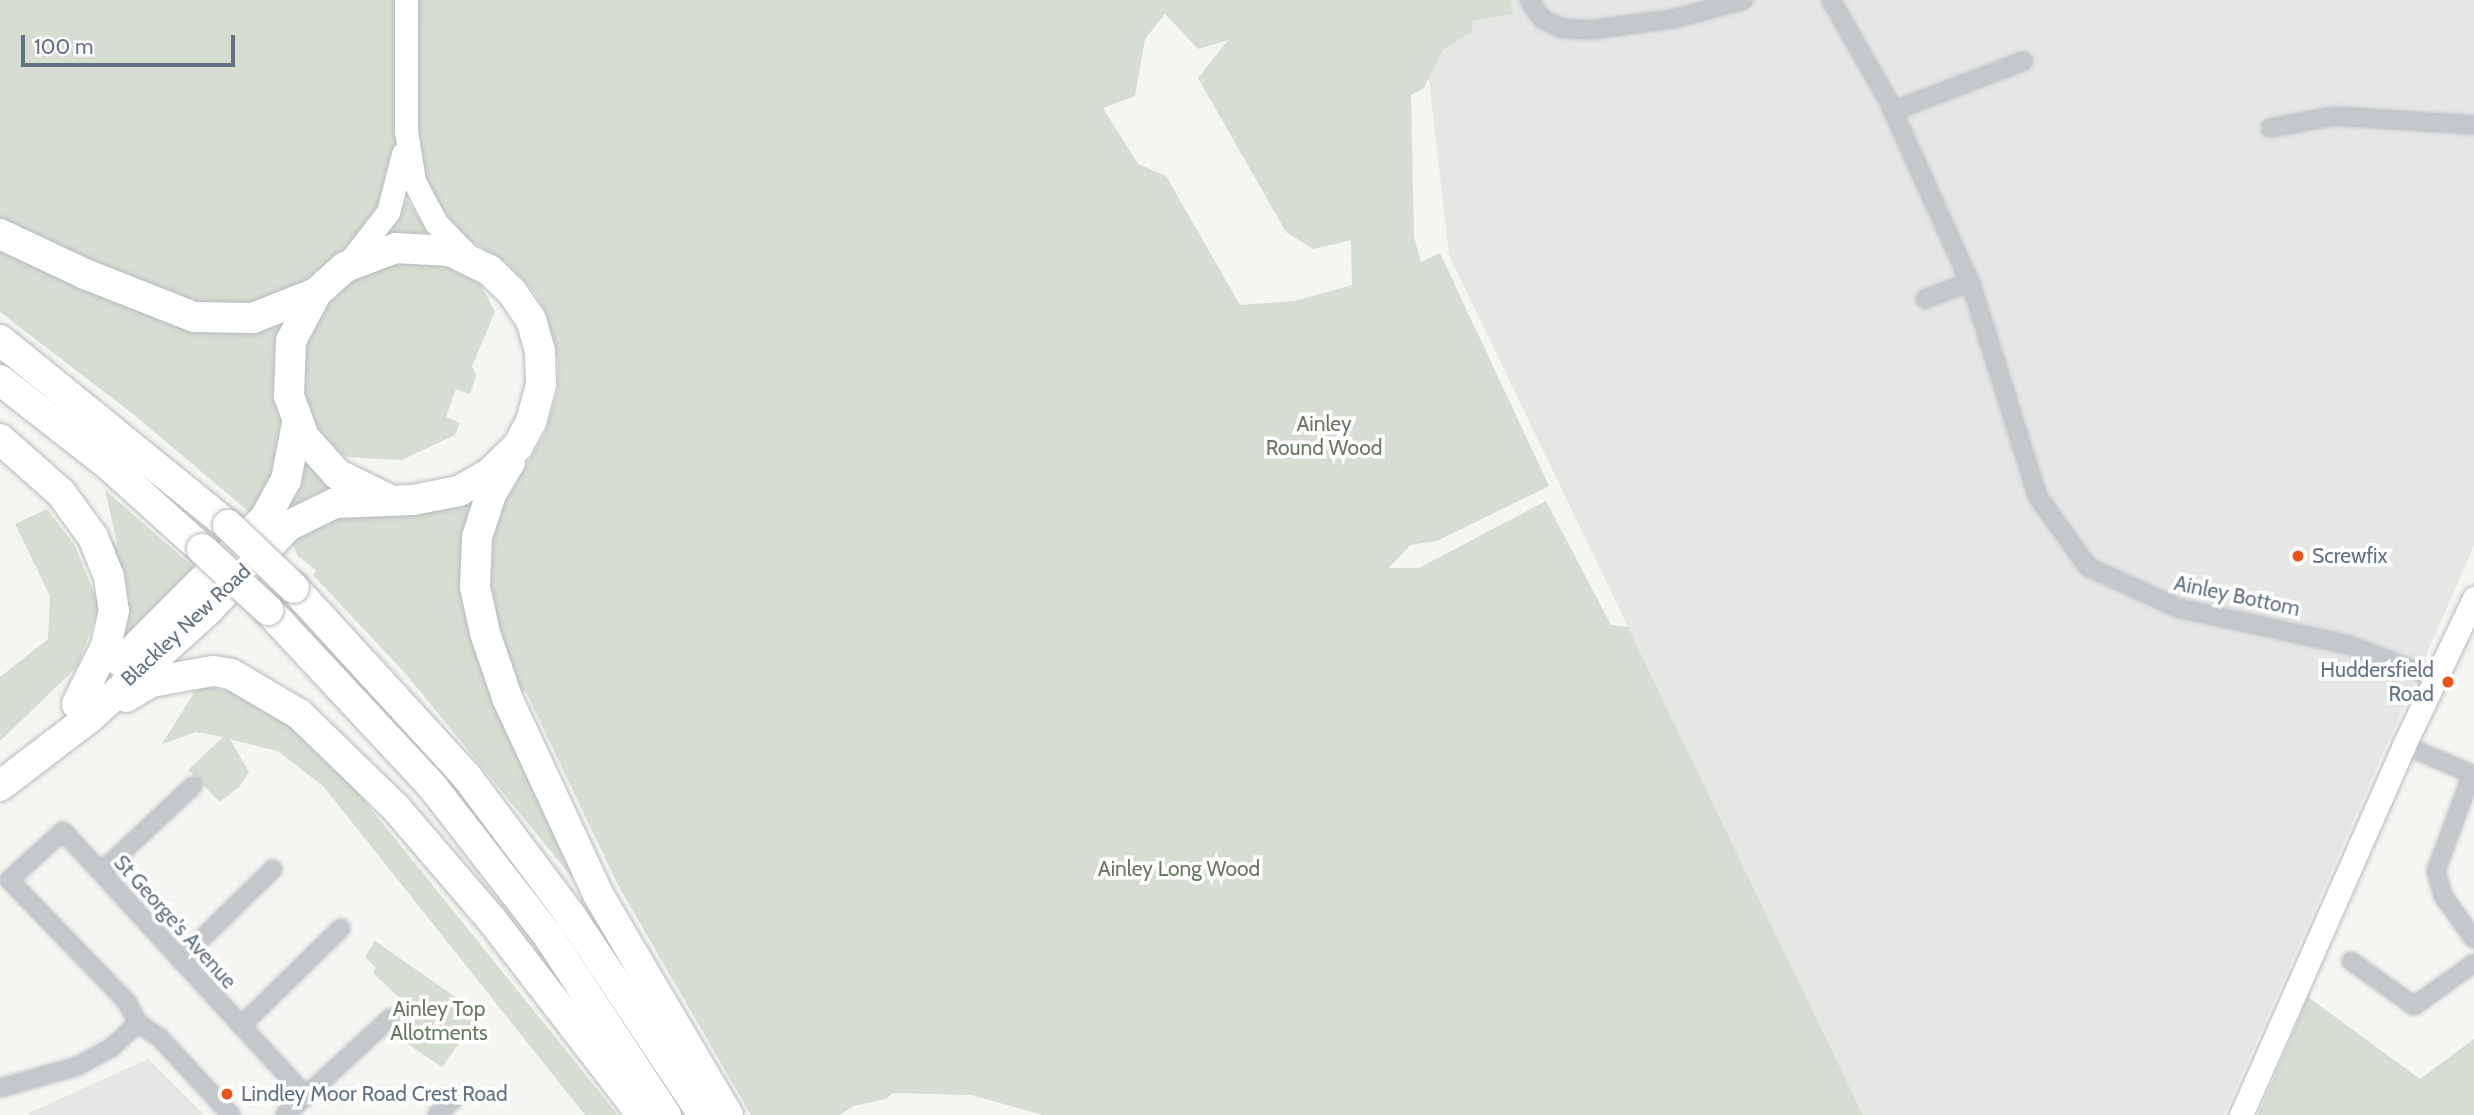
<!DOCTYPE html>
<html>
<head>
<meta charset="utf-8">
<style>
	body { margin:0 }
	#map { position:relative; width:2474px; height:1115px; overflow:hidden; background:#f5f5f1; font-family:Cabin,sans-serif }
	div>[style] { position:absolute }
	.built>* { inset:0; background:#e6e7e5 }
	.green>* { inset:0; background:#d6ddd2 }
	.roads { filter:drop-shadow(0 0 2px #b6bbc0) drop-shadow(0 0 2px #b6bbc0) }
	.street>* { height:16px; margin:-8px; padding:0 8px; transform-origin:8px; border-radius:8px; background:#c4c8cb }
	.secondary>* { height:23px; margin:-11.5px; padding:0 11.5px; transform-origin:11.5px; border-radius:11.5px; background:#fff }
	.highway>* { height:30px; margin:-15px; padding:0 15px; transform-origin:15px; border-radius:15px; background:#fff }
	.bridges { filter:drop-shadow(0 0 2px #b6babd) drop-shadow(0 0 2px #b6babd) }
	.highway-bridge>* { height:30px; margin:-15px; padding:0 15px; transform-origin:15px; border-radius:15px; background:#fff }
	.dots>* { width:19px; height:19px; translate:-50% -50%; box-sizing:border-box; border:4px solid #fff; border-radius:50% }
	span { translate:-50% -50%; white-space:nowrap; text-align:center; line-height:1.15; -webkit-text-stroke:7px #fff; paint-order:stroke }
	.park-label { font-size:21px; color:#667b62 }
	.poi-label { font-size:21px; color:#627484 }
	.left { translate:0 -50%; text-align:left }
	.right { translate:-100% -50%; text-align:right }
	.street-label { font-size:21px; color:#627484 }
	.scale { position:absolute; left:21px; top:35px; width:214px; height:32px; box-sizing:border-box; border:4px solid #627484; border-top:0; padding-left:9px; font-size:21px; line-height:24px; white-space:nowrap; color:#627484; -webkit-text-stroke:5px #fff; paint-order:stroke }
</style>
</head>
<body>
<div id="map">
	<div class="built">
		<div style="clip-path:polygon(1420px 0,2474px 0,2474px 546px,2224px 1115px,1863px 1115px,1449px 255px)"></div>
		<div style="clip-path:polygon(148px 1059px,204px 1115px,29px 1115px,29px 1113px)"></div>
	</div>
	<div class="green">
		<div style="clip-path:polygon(0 0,397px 0,398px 142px,394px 186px,345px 254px,278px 302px,212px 312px,82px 257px,0 218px)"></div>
		<div style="clip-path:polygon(evenodd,418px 0,1511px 0,1513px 14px,1473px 21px,1471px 32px,1443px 50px,1424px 88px,1411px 95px,1414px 237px,1421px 262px,1440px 253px,1549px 486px,1437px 541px,1410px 545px,1389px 568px,1419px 568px,1546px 501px,1611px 625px,1628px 627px,1863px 1115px,1043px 1115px,971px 1095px,893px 1093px,886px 1099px,854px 1106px,839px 1115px,751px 1115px,618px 885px,526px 692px,519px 691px,494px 633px,484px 538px,545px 433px,558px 389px,558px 360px,546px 314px,534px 292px,507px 263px,460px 234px,425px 184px,419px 158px,418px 0,1165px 14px,1198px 49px,1228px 40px,1198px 78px,1286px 232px,1313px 249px,1351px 240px,1352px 285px,1295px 301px,1240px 305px,1166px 176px,1138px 164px,1103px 108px,1135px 96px,1145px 39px,1165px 14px)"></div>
		<div style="clip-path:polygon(406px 200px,408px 201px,431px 236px,386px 237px)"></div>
		<div style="clip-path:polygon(0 248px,87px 289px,288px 316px,277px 476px,254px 516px,133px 414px,0 312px)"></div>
		<div style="clip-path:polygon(438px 258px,479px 281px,495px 312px,472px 366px,476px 376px,470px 394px,456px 389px,446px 417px,460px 423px,455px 435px,402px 460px,345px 457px,311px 428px,301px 398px,305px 335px,336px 289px,386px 261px)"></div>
		<div style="clip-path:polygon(300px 454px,341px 489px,272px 521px)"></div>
		<div style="clip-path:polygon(105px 490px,200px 573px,111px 649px,75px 491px,118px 547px)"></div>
		<div style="clip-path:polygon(476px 497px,468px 535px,576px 872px,571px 876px,405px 673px,313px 575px,316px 570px,298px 556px,289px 537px,321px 517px)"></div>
		<div style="clip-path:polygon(47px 509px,74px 544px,100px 607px,77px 667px,0 741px,0 677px,48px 639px,50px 596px,15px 524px)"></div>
		<div style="clip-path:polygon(199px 685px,240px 694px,288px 718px,321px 747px,618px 1115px,585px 1115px,324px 787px,278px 751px,230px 739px,249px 772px,240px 786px,220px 802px,188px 770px,223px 737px,196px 732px,162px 744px)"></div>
		<div style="clip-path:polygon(375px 941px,480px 1014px,442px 1067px,400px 1039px,411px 1023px,406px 1017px,411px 1009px,373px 973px,376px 968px,365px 957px)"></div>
		<div style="clip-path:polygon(2308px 997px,2420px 1079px,2474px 1039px,2474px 1115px,2258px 1115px)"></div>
	</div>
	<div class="roads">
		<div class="street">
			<div style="left:1529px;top:0;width:23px;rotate:56deg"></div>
			<div style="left:1542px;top:19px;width:21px;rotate:25deg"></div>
			<div style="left:1561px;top:28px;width:28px;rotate:4deg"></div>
			<div style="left:1589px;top:30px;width:85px;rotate:-7.5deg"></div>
			<div style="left:1673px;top:19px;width:73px;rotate:-15deg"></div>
			<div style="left:1831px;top:0;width:115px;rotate:60.3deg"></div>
			<div style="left:1888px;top:100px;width:205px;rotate:65.8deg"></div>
			<div style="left:1972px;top:287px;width:220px;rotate:72.6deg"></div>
			<div style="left:2038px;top:497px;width:86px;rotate:54.5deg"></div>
			<div style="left:2088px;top:567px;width:99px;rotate:24.5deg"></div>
			<div style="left:2178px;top:608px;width:175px;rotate:12.2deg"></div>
			<div style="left:2349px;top:645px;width:93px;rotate:21.3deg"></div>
			<div style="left:1893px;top:111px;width:140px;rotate:-20.9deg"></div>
			<div style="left:2270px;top:128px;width:66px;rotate:-10.5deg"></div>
			<div style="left:2335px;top:116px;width:139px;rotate:3.7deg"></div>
			<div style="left:1925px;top:299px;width:48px;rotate:-20.7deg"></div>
			<div style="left:2404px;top:745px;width:74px;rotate:23.1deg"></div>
			<div style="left:2472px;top:774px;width:103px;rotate:110.4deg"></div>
			<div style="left:2436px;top:871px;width:26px;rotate:74deg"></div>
			<div style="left:2443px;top:896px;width:53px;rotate:54.2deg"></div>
			<div style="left:101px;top:872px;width:126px;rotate:-43.1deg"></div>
			<div style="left:180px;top:960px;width:130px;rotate:-44.4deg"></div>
			<div style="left:2351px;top:961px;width:77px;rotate:35.5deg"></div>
			<div style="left:2414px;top:1006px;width:74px;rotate:-35.6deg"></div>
			<div style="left:138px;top:1023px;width:24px;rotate:-118deg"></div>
			<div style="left:127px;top:1002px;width:170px;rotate:-134deg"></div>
			<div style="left:9px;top:880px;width:73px;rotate:-42.2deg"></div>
			<div style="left:63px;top:831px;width:358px;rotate:47.5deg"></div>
			<div style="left:241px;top:1026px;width:140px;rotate:-44.4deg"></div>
			<div style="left:0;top:1088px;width:81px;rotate:-15.8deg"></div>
			<div style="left:78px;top:1066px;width:38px;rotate:-29deg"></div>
			<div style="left:111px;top:1048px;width:37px;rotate:-43deg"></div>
			<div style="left:138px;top:1023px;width:27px;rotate:34deg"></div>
			<div style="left:160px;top:1038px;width:105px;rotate:47.3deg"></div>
			<div style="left:285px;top:1115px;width:143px;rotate:-42.7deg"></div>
			<div style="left:437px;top:1115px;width:21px;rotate:-43deg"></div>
		</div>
		<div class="secondary">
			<div style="left:406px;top:0;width:131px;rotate:90deg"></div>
			<div style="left:406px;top:131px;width:51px;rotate:80.9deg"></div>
			<div style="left:414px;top:181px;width:47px;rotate:62.4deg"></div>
			<div style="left:436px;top:223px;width:49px;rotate:45.8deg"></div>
			<div style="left:347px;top:265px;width:67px;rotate:-52.3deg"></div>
			<div style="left:388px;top:212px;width:60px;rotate:-75.5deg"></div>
			<div style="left:2241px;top:1115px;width:404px;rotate:-66.2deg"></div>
			<div style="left:2404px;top:745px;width:163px;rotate:-64.5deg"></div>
		</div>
		<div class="highway">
			<div style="left:0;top:234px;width:94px;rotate:25.2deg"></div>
			<div style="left:85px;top:274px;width:117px;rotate:21.5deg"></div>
			<div style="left:194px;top:317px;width:59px;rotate:1deg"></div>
			<div style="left:253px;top:318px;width:68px;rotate:-21.6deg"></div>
			<div style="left:0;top:340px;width:294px;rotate:39.1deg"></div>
			<div style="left:0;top:380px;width:140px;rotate:38deg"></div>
			<div style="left:110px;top:466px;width:124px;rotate:42.1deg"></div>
			<div style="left:0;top:439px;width:81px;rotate:41.5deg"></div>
			<div style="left:61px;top:493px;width:54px;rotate:54deg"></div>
			<div style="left:93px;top:537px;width:43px;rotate:68.2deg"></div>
			<div style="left:109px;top:577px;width:34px;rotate:82deg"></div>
			<div style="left:114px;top:611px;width:36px;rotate:103deg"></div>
			<div style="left:106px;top:646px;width:65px;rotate:116.6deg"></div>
			<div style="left:510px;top:462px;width:37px;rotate:121deg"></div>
			<div style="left:491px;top:494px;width:45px;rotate:108deg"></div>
			<div style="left:477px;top:537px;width:50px;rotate:92.3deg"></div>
			<div style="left:475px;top:587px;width:47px;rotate:77.7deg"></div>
			<div style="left:485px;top:633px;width:71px;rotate:71.1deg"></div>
			<div style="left:508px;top:700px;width:216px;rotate:65.1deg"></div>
			<div style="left:599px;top:896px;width:254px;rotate:59.5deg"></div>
			<div style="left:294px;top:588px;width:256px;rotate:47.5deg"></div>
			<div style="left:467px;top:777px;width:174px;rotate:53.2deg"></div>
			<div style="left:571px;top:916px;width:239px;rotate:56.4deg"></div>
			<div style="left:268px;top:610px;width:241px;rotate:47deg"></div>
			<div style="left:432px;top:786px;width:187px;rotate:52.2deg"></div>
			<div style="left:547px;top:934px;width:217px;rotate:56.7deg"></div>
			<div style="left:121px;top:662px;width:204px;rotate:-45deg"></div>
			<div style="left:265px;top:518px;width:43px;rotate:-61.1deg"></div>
			<div style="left:286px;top:480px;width:57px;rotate:-78.9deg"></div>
			<div style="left:126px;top:697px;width:29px;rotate:-31deg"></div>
			<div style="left:151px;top:682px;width:63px;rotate:-10.1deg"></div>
			<div style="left:213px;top:671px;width:18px;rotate:9deg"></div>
			<div style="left:231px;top:674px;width:79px;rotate:30.5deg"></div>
			<div style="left:299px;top:714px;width:134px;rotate:44.1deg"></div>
			<div style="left:395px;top:807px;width:149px;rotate:49.4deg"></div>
			<div style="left:492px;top:920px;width:246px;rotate:52.4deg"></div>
			<div style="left:0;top:786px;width:112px;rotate:-37.4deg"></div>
			<div style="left:89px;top:718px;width:162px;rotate:-42.2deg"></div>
			<div style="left:209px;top:609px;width:115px;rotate:-46.4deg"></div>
			<div style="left:288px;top:526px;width:52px;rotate:-26.1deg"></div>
			<div style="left:335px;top:503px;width:78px;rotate:-2.2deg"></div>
			<div style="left:413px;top:500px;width:47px;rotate:-11.1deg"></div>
			<div style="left:459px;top:491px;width:36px;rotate:-30deg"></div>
			<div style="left:490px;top:473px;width:39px;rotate:-44deg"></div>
			<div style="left:518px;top:446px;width:27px;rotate:-62deg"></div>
			<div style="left:531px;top:422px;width:39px;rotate:-75deg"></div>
			<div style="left:541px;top:384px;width:33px;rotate:-92deg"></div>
			<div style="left:540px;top:351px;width:32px;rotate:-106deg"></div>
			<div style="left:531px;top:320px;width:34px;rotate:-124deg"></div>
			<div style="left:512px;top:292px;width:32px;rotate:-136deg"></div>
			<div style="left:489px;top:270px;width:43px;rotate:-154deg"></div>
			<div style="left:450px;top:251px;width:54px;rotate:-176.8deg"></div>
			<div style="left:396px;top:248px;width:54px;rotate:159.6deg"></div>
			<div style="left:345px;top:267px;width:38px;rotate:138deg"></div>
			<div style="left:317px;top:292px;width:55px;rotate:118deg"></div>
			<div style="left:291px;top:341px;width:55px;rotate:92.1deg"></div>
			<div style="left:289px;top:396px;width:44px;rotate:69.9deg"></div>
			<div style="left:304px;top:437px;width:50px;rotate:48.3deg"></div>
			<div style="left:337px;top:474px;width:55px;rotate:26.1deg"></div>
		</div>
	</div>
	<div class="bridges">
		<div class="highway-bridge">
			<div style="left:228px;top:525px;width:91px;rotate:43.7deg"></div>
			<div style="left:202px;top:549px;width:90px;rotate:42.7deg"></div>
		</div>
	</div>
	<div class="dots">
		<div style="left:2298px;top:556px;background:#ed5219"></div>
		<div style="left:2448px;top:682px;background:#ed5219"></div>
		<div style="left:227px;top:1094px;background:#ed5219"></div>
	</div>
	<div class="park-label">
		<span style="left:1324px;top:436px">Ainley<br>Round Wood</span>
		<span style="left:1179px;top:869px">Ainley Long Wood</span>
		<span style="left:439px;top:1021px">Ainley Top<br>Allotments</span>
	</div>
	<div class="poi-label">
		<span class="left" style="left:2312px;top:556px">Screwfix</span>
		<span class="right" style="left:2434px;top:682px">Huddersfield<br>Road</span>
		<span class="left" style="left:241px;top:1094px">Lindley Moor Road Crest Road</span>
	</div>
	<div class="street-label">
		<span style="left:2237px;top:596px;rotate:12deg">Ainley Bottom</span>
		<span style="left:186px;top:625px;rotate:-43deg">Blackley New Road</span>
		<span style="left:175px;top:922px;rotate:48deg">St George's Avenue</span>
	</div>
	<div class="scale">100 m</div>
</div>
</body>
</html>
